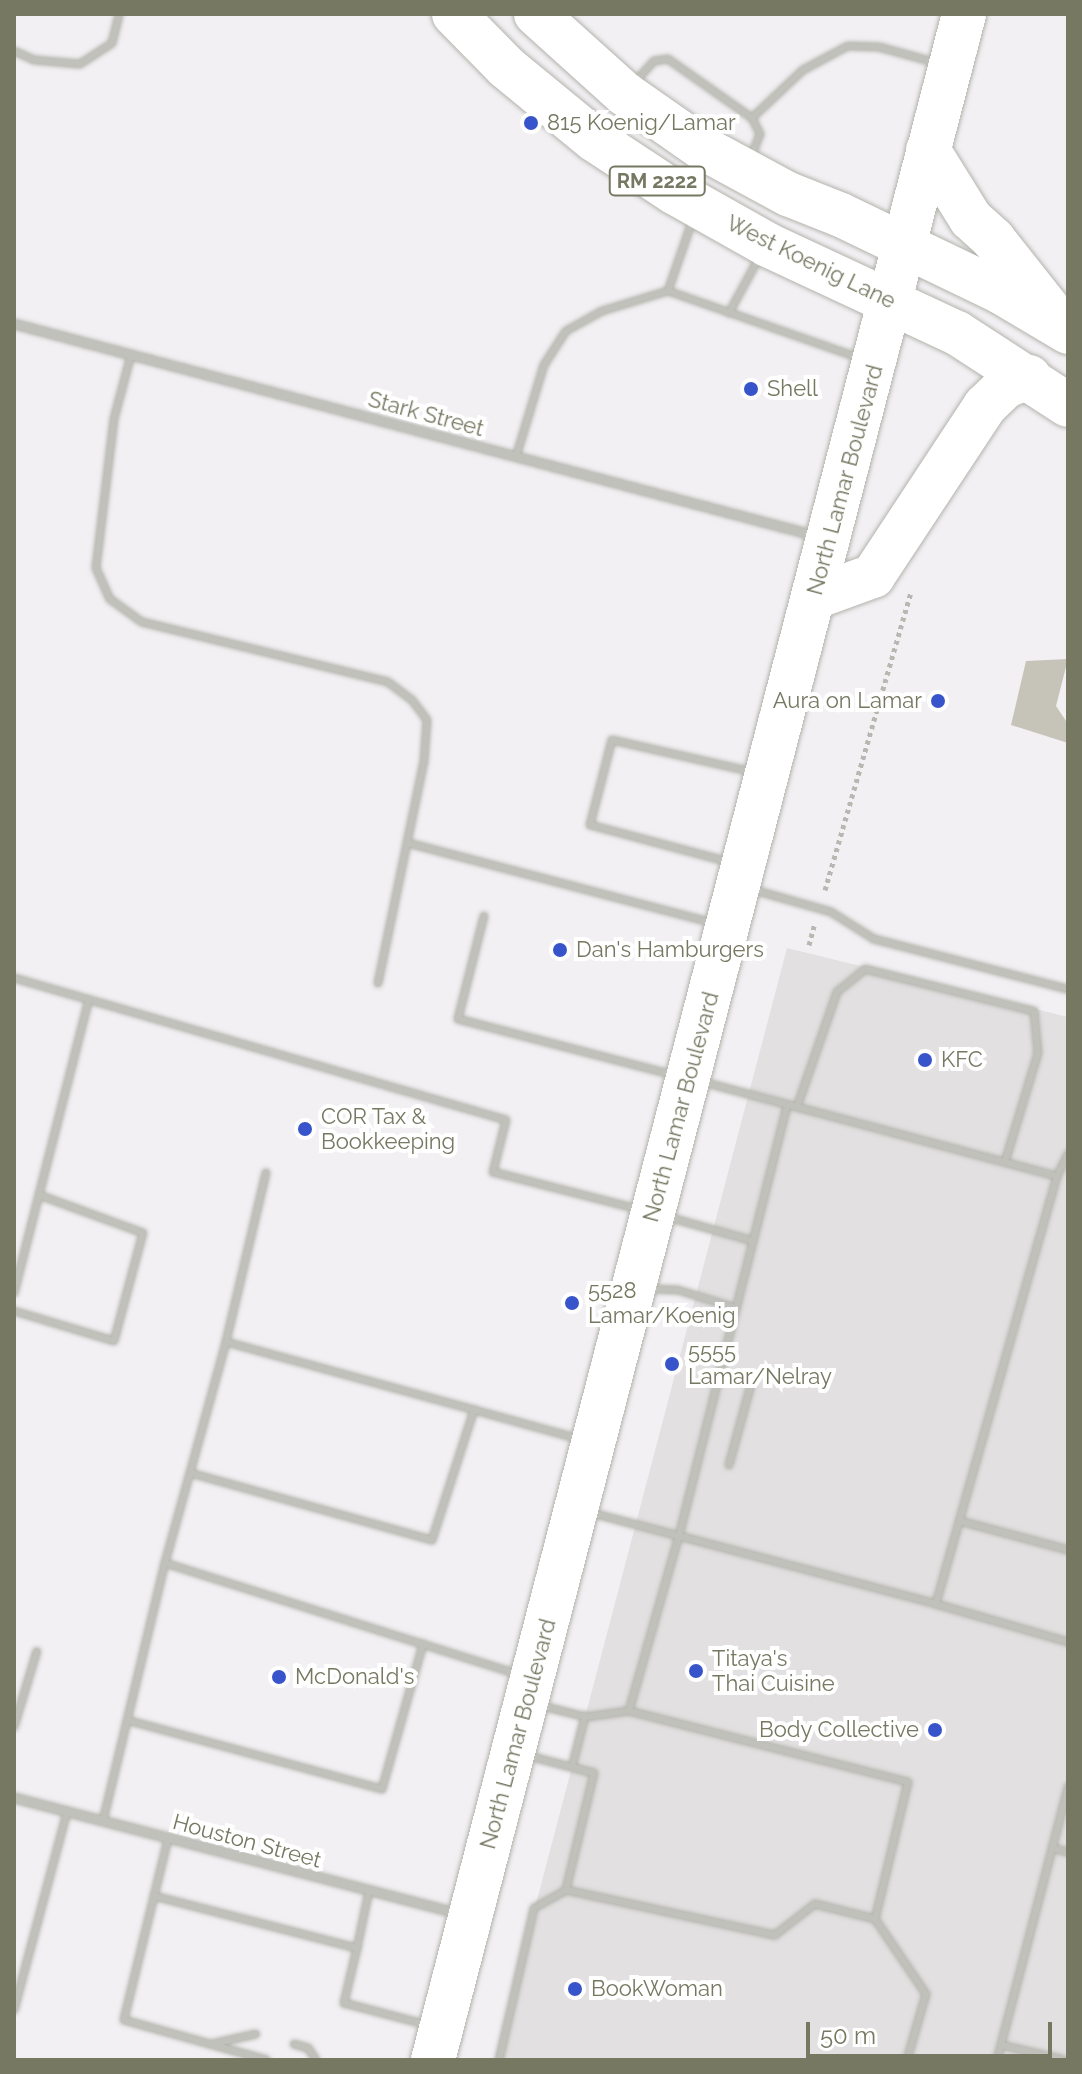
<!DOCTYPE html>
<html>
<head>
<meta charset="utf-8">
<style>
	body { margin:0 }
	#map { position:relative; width:1082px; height:2074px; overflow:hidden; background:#f2f0f3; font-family:Raleway,sans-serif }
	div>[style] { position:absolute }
	.built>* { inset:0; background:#e2e0e1 }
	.water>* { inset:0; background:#c6c4b9 }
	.path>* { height:5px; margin-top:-2.5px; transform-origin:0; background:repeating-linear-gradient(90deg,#b7b8b2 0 4px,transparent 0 8px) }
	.roads { filter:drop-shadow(0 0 2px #b3b3ac) drop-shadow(0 0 2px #b3b3ac) }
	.service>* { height:6px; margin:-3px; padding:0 3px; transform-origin:3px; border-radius:3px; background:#c0c1ba }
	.minor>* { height:8px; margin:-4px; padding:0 4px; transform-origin:4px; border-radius:4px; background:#c0c1ba }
	.primary>* { height:44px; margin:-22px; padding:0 22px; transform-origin:22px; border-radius:22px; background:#fff }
	.dots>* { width:22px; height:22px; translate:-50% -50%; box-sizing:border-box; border:4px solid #fff; border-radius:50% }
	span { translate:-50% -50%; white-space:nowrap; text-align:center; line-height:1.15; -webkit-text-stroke:8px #fff; paint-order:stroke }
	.shield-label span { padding:2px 6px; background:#fff; border:2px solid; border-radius:6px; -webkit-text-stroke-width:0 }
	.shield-label { font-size:20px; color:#777862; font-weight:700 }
	.poi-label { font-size:22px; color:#777862 }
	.left { translate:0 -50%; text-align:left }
	.right { translate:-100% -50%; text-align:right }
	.street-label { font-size:22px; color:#777862 }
	.frame { position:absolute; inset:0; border:16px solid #777862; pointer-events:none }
	.scale { position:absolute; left:806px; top:2022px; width:246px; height:36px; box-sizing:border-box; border:4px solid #777862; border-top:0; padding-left:10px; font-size:24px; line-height:28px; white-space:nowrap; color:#777862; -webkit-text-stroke:6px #fff; paint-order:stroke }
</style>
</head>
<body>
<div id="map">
	<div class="built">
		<div style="clip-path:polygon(787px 948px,1068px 1017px,1068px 2060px,495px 2060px)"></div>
	</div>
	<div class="water">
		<div style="clip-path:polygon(1068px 659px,1056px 706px,1068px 724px,1068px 743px,1011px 725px,1026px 661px)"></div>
	</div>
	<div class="path">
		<div style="left:825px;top:890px;width:310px;rotate:-73.9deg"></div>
		<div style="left:809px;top:945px;width:20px;rotate:-75deg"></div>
	</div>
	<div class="roads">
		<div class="service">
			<div style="left:14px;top:51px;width:22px;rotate:24deg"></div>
			<div style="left:34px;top:60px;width:46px;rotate:5deg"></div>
			<div style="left:80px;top:64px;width:38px;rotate:-33deg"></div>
			<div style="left:112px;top:43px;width:30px;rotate:-76deg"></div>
			<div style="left:635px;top:82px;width:28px;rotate:-48deg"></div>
			<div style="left:654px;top:61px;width:14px;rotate:-8deg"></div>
			<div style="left:668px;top:59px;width:103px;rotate:35.1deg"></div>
			<div style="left:752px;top:118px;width:18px;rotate:63deg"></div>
			<div style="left:760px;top:134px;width:26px;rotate:111deg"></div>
			<div style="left:752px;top:118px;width:70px;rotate:-43.3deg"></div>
			<div style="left:803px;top:70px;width:51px;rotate:-28.1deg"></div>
			<div style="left:848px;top:46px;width:31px;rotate:2deg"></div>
			<div style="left:879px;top:47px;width:57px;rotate:15.3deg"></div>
			<div style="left:668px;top:291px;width:76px;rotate:-70.9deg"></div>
			<div style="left:729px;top:313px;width:65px;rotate:-61.5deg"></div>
			<div style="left:131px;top:355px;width:66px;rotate:104.9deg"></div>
			<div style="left:114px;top:419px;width:150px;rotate:96.9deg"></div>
			<div style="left:96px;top:568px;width:34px;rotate:66deg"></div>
			<div style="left:110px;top:599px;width:39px;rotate:36deg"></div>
			<div style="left:142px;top:622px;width:253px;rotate:13.7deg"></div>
			<div style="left:388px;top:682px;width:30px;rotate:37deg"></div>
			<div style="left:412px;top:700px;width:25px;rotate:53deg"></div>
			<div style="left:427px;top:720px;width:41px;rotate:94.2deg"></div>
			<div style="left:424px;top:761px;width:227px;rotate:101.7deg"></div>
			<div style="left:516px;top:457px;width:96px;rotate:-73.1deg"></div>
			<div style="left:544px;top:365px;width:40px;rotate:-57.1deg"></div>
			<div style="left:566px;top:331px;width:41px;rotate:-29.1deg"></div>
			<div style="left:602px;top:311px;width:69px;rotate:-16.9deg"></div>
			<div style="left:668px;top:291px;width:202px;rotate:19.3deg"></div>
			<div style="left:408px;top:843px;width:316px;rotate:14.7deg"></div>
			<div style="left:729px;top:862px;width:144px;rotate:-165.1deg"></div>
			<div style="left:590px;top:825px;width:88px;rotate:-75.5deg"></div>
			<div style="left:612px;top:740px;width:145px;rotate:12.8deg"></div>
			<div style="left:754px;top:890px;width:80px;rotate:15.9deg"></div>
			<div style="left:831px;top:912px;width:51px;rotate:32.1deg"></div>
			<div style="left:874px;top:939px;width:200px;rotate:14.5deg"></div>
			<div style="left:484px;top:916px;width:106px;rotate:104.2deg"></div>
			<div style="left:458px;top:1019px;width:222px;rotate:14.6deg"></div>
			<div style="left:14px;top:978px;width:512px;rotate:16.1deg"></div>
			<div style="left:506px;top:1120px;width:54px;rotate:104deg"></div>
			<div style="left:493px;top:1172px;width:150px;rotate:14.3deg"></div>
			<div style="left:703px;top:1082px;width:366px;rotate:14.9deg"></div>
			<div style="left:1057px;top:1176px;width:445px;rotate:105.8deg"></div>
			<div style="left:936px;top:1604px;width:137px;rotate:16.1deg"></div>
			<div style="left:797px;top:1107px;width:122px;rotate:-70.8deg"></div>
			<div style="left:837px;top:992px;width:36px;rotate:-39deg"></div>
			<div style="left:865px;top:969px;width:174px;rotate:14deg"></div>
			<div style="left:1034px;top:1011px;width:42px;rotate:84.6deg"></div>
			<div style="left:1038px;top:1053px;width:114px;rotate:106.8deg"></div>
			<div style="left:1057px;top:1176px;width:25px;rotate:-63deg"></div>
			<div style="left:668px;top:1217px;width:88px;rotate:15.8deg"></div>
			<div style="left:649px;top:1289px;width:29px;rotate:2deg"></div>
			<div style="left:678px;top:1290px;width:61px;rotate:17.2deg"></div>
			<div style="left:14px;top:1293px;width:303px;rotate:-75.7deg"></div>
			<div style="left:14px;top:1311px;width:104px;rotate:16.7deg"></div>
			<div style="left:114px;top:1341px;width:112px;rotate:-75deg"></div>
			<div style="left:143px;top:1233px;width:111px;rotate:-159.9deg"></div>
			<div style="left:226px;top:1342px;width:174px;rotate:-76.7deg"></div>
			<div style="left:729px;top:1465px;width:91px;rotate:-74.7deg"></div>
			<div style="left:190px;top:1473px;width:136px;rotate:-74.6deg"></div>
			<div style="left:226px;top:1342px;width:257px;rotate:15.3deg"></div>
			<div style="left:592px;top:1513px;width:356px;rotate:14.8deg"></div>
			<div style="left:960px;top:1521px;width:112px;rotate:15deg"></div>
			<div style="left:165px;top:1563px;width:93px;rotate:-74.5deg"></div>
			<div style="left:190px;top:1473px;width:251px;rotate:15.5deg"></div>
			<div style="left:432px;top:1540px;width:137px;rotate:-72.1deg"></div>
			<div style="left:474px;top:1410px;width:109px;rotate:15.4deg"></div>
			<div style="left:542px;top:1706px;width:45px;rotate:14deg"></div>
			<div style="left:586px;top:1717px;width:43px;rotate:-7.9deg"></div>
			<div style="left:629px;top:1711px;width:288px;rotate:14.3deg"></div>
			<div style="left:908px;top:1782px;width:141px;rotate:103.5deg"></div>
			<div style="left:875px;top:1919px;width:91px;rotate:55.8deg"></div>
			<div style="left:926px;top:1994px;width:69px;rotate:106.1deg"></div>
			<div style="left:629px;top:1711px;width:182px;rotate:-74.1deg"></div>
			<div style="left:679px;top:1536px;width:444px;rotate:-75.9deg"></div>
			<div style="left:130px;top:1721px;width:261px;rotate:15.1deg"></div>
			<div style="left:382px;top:1789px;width:151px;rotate:-74.2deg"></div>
			<div style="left:14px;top:1727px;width:79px;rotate:-73.2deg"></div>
			<div style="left:529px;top:1756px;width:67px;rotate:14.7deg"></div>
			<div style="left:594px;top:1773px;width:120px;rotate:103.5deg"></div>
			<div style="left:566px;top:1890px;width:214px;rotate:12.2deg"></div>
			<div style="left:775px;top:1935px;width:51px;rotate:-37.8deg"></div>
			<div style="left:815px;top:1904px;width:62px;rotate:14deg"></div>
			<div style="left:572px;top:1767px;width:53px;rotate:-75.7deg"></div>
			<div style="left:103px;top:1821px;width:265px;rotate:-76.5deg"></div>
			<div style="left:165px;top:1563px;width:370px;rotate:17.5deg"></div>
			<div style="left:168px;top:1839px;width:186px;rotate:103.7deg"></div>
			<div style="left:124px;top:2020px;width:148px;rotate:15.6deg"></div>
			<div style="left:1052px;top:1848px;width:16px;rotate:14deg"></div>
			<div style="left:154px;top:1896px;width:210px;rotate:14.4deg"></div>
			<div style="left:357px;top:1948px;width:57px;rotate:103.3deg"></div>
			<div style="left:344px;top:2003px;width:86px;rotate:14.8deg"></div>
			<div style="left:357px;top:1948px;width:58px;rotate:-78.1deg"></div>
			<div style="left:14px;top:2010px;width:205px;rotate:-75deg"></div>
			<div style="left:212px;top:2044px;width:45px;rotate:-12.8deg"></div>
			<div style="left:294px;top:2044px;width:15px;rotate:16deg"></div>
			<div style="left:308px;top:2048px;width:14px;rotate:56deg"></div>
			<div style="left:499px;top:2060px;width:156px;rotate:-77deg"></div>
			<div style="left:534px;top:1908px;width:37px;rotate:-29deg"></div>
			<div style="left:997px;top:2060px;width:16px;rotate:-75deg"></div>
			<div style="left:1064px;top:2060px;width:65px;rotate:-166.6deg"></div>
			<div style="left:1001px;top:2045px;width:267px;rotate:-75.4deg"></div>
		</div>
		<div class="minor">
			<div style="left:14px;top:324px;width:830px;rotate:14.81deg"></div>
			<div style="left:14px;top:1798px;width:459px;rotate:14.6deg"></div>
		</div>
		<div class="primary">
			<div style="left:454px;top:14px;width:74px;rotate:45.5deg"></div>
			<div style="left:506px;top:67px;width:115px;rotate:39.4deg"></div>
			<div style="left:595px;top:140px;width:95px;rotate:33.4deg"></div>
			<div style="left:674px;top:192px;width:108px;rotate:29.4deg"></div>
			<div style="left:768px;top:245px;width:208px;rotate:25deg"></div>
			<div style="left:957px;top:333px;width:132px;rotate:33deg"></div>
			<div style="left:536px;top:14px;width:120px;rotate:42deg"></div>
			<div style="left:625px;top:94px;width:93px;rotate:34.9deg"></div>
			<div style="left:701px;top:147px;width:99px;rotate:28.4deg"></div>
			<div style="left:788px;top:194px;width:57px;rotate:21.6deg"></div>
			<div style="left:841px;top:215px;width:178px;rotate:25.7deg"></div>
			<div style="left:1001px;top:292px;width:78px;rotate:30.8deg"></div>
			<div style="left:928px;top:150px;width:81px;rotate:58.1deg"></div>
			<div style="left:971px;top:219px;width:30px;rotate:42deg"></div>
			<div style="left:993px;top:239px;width:92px;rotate:51.6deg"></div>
			<div style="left:815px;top:597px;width:62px;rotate:-19.9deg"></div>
			<div style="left:873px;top:576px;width:204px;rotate:-56.6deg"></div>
			<div style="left:985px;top:406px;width:29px;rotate:-44deg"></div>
			<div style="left:1006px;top:386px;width:25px;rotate:-21deg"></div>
			<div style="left:433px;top:2060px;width:2114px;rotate:-75.45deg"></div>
		</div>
	</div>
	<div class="dots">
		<div style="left:531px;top:123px;background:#3854cb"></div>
		<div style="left:751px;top:389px;background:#3854cb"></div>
		<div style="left:938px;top:701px;background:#3854cb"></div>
		<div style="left:560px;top:950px;background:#3854cb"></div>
		<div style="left:925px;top:1060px;background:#3854cb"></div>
		<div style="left:305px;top:1129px;background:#3854cb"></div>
		<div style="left:572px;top:1303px;background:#3854cb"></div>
		<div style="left:672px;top:1364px;background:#3854cb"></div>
		<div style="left:696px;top:1671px;background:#3854cb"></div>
		<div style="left:279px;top:1677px;background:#3854cb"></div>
		<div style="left:935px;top:1730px;background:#3854cb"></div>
		<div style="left:575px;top:1989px;background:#3854cb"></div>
	</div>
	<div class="shield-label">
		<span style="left:657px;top:181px">RM 2222</span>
	</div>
	<div class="poi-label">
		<span class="left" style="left:547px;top:123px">815 Koenig/Lamar</span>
		<span class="left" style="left:767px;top:389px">Shell</span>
		<span class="right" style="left:922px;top:701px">Aura on Lamar</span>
		<span class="left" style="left:576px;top:950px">Dan's Hamburgers</span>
		<span class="left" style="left:941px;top:1060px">KFC</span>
		<span class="left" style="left:321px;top:1129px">COR Tax &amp;<br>Bookkeeping</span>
		<span class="left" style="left:588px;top:1303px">5528<br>Lamar/Koenig</span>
		<span class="left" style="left:688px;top:1364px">5555<br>Lamar/Nelray</span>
		<span class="left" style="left:712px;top:1671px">Titaya's<br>Thai Cuisine</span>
		<span class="left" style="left:295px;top:1677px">McDonald's</span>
		<span class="right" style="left:919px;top:1730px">Body Collective</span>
		<span class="left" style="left:591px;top:1989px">BookWoman</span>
	</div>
	<div class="street-label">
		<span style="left:811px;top:262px;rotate:26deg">West Koenig Lane</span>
		<span style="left:426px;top:414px;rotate:15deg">Stark Street</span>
		<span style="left:845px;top:480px;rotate:-75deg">North Lamar Boulevard</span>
		<span style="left:681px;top:1107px;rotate:-75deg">North Lamar Boulevard</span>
		<span style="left:518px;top:1734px;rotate:-75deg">North Lamar Boulevard</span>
		<span style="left:247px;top:1841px;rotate:15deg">Houston Street</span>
	</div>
	<div class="frame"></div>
	<div class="scale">50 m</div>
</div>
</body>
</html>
